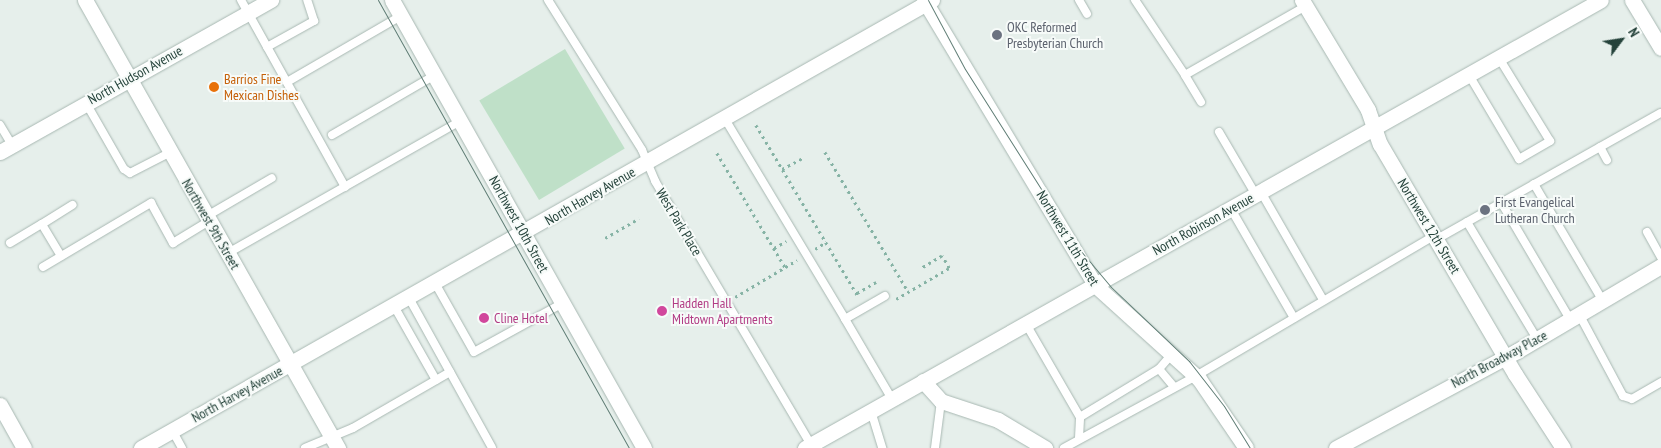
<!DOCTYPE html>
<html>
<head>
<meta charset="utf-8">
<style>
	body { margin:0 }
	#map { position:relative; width:1661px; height:448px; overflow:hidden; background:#e6efeb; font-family:"PT Sans Narrow",sans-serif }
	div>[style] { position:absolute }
	.green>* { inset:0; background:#bfe0c8; transform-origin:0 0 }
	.path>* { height:2.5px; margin-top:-1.25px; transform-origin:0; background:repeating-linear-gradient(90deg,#86b3a5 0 2.5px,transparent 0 6.5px) }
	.roads { filter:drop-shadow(0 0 1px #a8b8b2) drop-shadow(0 0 1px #a8b8b2) }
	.lane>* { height:8px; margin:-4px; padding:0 4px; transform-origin:4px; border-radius:4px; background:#fff }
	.street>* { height:15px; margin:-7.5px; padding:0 7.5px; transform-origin:7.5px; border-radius:7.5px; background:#fff }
	.secondary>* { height:15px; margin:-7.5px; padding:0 7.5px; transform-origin:7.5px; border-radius:7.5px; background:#fff }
	.tram>* { height:1px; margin:-0.5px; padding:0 0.5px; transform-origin:0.5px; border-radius:0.5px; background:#5f7d75 }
	.dots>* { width:14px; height:14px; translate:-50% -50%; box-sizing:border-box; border:2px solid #f7fbf9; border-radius:50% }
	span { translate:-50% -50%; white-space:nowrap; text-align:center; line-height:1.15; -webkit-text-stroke:4px #f7fbf9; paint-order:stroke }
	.worship-label { font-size:14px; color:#5b616d }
	.left { translate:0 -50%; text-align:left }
	.street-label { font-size:14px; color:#24423a }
	.food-label { font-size:14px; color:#c56008 }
	.hotel-label { font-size:14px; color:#b23c85 }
	.north { position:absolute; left:1596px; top:15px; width:50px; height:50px; -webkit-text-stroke:4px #f7fbf9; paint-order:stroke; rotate:59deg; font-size:14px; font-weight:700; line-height:20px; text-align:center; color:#24423a }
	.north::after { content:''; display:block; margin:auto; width:18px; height:22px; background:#24423a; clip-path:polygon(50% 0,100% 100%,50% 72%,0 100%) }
</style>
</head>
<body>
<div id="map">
	<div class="green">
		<div style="left:565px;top:49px;width:116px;height:100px;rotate:59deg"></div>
	</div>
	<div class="path">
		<div style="left:756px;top:125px;width:201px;rotate:59.2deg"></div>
		<div style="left:825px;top:152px;width:162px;rotate:59.2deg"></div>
		<div style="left:717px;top:153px;width:133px;rotate:59.2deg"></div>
		<div style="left:782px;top:169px;width:24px;rotate:-28deg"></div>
		<div style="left:605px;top:238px;width:39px;rotate:-30deg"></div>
		<div style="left:774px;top:248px;width:14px;rotate:-30deg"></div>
		<div style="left:815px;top:249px;width:13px;rotate:-32deg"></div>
		<div style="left:857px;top:293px;width:22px;rotate:-30deg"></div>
		<div style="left:735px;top:297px;width:72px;rotate:-30.8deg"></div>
		<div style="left:896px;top:299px;width:61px;rotate:-30.3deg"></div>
		<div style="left:949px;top:268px;width:14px;rotate:-120deg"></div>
		<div style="left:942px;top:256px;width:23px;rotate:149deg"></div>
	</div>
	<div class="roads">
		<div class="lane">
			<div style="left:241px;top:0;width:214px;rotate:60.9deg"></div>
			<div style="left:548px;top:0;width:177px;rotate:57.9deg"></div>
			<div style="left:642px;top:150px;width:34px;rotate:67deg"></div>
			<div style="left:655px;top:181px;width:308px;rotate:59.4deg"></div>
			<div style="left:1079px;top:0;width:16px;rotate:60deg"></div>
			<div style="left:1135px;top:0;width:90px;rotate:56.3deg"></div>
			<div style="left:267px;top:47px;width:54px;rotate:-29deg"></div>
			<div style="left:314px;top:21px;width:22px;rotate:-108deg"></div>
			<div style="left:1469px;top:75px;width:98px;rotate:59.2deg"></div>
			<div style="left:1519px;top:159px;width:36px;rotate:-30deg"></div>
			<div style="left:1550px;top:141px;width:97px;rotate:-121.6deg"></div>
			<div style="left:287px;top:82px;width:132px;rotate:-30.1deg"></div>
			<div style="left:1201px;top:102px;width:31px;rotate:-121deg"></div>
			<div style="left:1185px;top:75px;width:139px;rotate:-29.7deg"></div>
			<div style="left:86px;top:103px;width:76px;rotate:60.1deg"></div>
			<div style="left:124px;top:169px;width:7px;rotate:34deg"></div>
			<div style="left:130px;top:173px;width:46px;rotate:-27.1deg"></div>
			<div style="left:725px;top:119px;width:233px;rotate:59deg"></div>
			<div style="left:845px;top:319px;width:46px;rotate:-29.9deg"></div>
			<div style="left:0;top:125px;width:23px;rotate:59deg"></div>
			<div style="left:1219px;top:132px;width:73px;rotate:59.6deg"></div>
			<div style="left:332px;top:135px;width:119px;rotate:-30.2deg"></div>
			<div style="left:1600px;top:147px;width:15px;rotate:62deg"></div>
			<div style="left:1534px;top:184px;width:136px;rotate:59.5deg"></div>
			<div style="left:1261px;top:192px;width:125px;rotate:60.1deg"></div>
			<div style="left:1501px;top:202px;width:136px;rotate:59.5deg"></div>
			<div style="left:1231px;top:209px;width:126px;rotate:60deg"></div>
			<div style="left:207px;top:216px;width:75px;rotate:-30.3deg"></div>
			<div style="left:1467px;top:222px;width:136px;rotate:59.1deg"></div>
			<div style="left:1647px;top:232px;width:29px;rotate:61deg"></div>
			<div style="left:1437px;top:239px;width:257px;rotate:-29.4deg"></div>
			<div style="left:10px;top:243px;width:37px;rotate:-31deg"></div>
			<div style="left:228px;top:253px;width:267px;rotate:-29.6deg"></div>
			<div style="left:61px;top:256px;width:37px;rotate:-121deg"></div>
			<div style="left:42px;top:224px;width:36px;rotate:-32deg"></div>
			<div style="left:43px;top:267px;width:126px;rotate:-30.7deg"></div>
			<div style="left:151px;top:203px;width:46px;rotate:61.2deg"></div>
			<div style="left:173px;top:243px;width:42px;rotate:-31.4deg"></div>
			<div style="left:435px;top:283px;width:79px;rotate:60.5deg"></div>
			<div style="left:474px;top:352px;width:102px;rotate:-28.8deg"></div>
			<div style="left:409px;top:298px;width:171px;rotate:61deg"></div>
			<div style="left:394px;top:306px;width:85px;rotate:60.4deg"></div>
			<div style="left:1579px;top:314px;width:93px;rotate:61.8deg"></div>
			<div style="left:1623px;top:396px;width:9px;rotate:18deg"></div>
			<div style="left:1632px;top:399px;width:34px;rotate:-30deg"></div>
			<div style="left:845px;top:319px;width:93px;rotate:59.6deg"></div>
			<div style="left:1026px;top:324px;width:108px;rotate:59.9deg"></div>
			<div style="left:1080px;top:417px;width:92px;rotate:-31.3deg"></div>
			<div style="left:1159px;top:369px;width:20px;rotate:-49deg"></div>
			<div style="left:1159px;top:369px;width:23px;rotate:50deg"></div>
			<div style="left:871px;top:411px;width:39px;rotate:73deg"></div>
			<div style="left:172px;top:430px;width:21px;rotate:61deg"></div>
			<div style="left:1079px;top:438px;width:21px;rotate:-87deg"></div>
			<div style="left:305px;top:448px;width:52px;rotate:-22.6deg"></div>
			<div style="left:353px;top:428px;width:112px;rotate:-30deg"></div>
			<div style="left:935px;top:448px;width:47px;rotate:-82.7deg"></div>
			<div style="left:1064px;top:448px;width:150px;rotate:-28.6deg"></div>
			<div style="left:1196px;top:376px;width:277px;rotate:-30.5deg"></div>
		</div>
		<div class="street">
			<div style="left:924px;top:0;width:332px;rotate:59deg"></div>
			<div style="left:1095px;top:285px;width:140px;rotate:42.1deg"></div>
			<div style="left:1199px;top:379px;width:83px;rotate:55.7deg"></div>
			<div style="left:1302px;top:0;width:128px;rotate:59deg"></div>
			<div style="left:1368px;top:110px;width:36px;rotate:71deg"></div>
			<div style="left:1380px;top:144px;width:267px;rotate:59.6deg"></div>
			<div style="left:1515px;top:374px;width:88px;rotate:57deg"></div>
			<div style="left:923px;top:381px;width:27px;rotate:48deg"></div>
			<div style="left:941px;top:401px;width:60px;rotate:18.4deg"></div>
			<div style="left:998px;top:420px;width:55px;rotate:30.8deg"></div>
			<div style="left:0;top:405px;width:49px;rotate:60.8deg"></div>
			<div style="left:1336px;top:448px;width:205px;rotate:-28.2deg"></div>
			<div style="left:1517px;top:351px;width:167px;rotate:-30.6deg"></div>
		</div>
		<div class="secondary">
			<div style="left:85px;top:0;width:515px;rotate:60.55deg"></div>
			<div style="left:392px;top:0;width:514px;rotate:60.64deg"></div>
			<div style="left:1632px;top:0;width:56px;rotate:58.9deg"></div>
			<div style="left:0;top:152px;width:311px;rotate:-29.3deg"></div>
			<div style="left:141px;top:448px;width:909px;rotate:-29.53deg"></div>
			<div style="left:805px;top:448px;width:913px;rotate:-29.37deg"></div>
		</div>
	</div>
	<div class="tram">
		<div style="left:378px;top:0;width:514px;rotate:60.74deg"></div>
		<div style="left:928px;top:0;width:78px;rotate:61.8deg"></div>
		<div style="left:965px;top:69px;width:214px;rotate:57.6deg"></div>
		<div style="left:1080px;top:250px;width:48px;rotate:50deg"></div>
		<div style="left:1111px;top:287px;width:108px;rotate:43.5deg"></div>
		<div style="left:1189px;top:361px;width:57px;rotate:52.1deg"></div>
		<div style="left:1224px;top:406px;width:49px;rotate:58.2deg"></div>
	</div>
	<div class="dots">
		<div style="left:997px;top:35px;background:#6b7280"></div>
		<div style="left:214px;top:87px;background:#e8710a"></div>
		<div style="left:1485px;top:210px;background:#6b7280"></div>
		<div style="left:662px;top:311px;background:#d1479c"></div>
		<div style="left:484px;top:318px;background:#d1479c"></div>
	</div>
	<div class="worship-label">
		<span class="left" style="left:1007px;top:35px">OKC Reformed<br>Presbyterian Church</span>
		<span class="left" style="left:1495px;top:210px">First Evangelical<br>Lutheran Church</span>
	</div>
	<div class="street-label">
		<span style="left:135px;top:75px;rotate:-29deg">North Hudson Avenue</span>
		<span style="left:590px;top:196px;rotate:-30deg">North Harvey Avenue</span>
		<span style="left:679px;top:222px;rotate:59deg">West Park Place</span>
		<span style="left:211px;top:224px;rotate:60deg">Northwest 9th Street</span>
		<span style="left:519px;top:224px;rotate:61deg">Northwest 10th Street</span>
		<span style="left:1203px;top:224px;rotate:-29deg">North Robinson Avenue</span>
		<span style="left:1429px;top:226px;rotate:59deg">Northwest 12th Street</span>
		<span style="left:1068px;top:238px;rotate:59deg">Northwest 11th Street</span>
		<span style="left:1499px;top:359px;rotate:-28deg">North Broadway Place</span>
		<span style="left:237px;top:394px;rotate:-29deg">North Harvey Avenue</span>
	</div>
	<div class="food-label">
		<span class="left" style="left:224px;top:87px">Barrios Fine<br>Mexican Dishes</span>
	</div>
	<div class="hotel-label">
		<span class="left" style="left:672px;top:311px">Hadden Hall<br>Midtown Apartments</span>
		<span class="left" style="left:494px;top:318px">Cline Hotel</span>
	</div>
	<div class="north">N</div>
</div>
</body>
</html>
